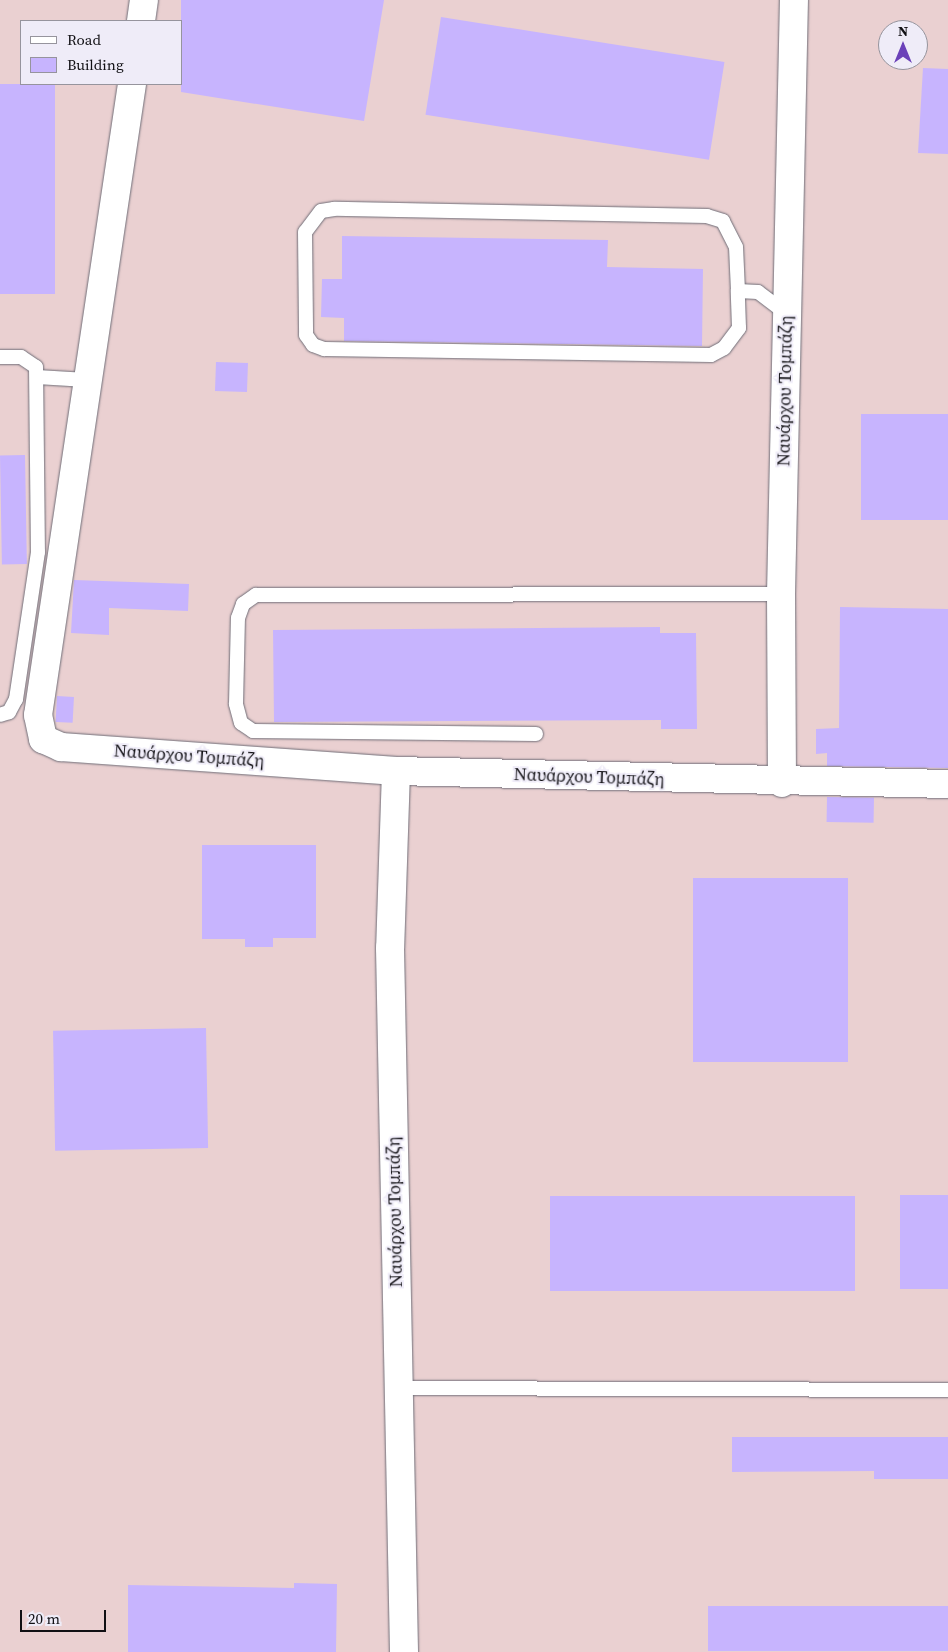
<!DOCTYPE html>
<html>
<head>
<meta charset="utf-8">
<style>
	body { margin:0 }
	#map { position:relative; width:948px; height:1652px; overflow:hidden; background:#e2dfeb; font-family:"Source Serif 4",serif }
	div>[style] { position:absolute }
	.industrial>* { inset:0; background:#ead0d1 }
	.building>* { inset:0; background:#c7b4fe; transform-origin:0 0 }
	.roads { filter:drop-shadow(0 0 1px #6f6d77) drop-shadow(0 0 1px #6f6d77) }
	.service>* { height:14px; margin:-7px; padding:0 7px; transform-origin:7px; border-radius:7px; background:#fff }
	.minor>* { height:28px; margin:-14px; padding:0 14px; transform-origin:14px; border-radius:14px; background:#fff }
	span { translate:-50% -50%; white-space:nowrap; text-align:center; line-height:1.15; -webkit-text-stroke:4px #efecf8; paint-order:stroke }
	.street-label { font-size:18px; color:#111014 }
	.legend { position:absolute; left:20px; top:20px; width:162px; height:65px; box-sizing:border-box; background:#efecf8; border:1px solid #96949d; margin:0; padding:6px 9px; list-style:none; font-size:15px; color:#111014 }
	.legend li { display:flex; align-items:center; gap:10px; height:25px }
	.legend b { width:25px; border:1px solid #96949d }
	.north { position:absolute; left:878px; top:20px; width:50px; height:50px; box-sizing:border-box; background:#efecf8; border:1px solid #96949d; border-radius:50%; rotate:0deg; font-size:14px; font-weight:700; line-height:20px; text-align:center; color:#111014 }
	.north::after { content:''; display:block; margin:auto; width:18px; height:22px; background:#6b41b9; clip-path:polygon(50% 0,100% 100%,50% 72%,0 100%) }
	.scale { position:absolute; left:20px; top:1610px; width:86px; height:22px; box-sizing:border-box; border:2px solid #111014; border-top:0; padding-left:6px; font-size:15px; line-height:18px; white-space:nowrap; color:#111014; -webkit-text-stroke:4px #efecf8; paint-order:stroke }
</style>
</head>
<body>
<div id="map">
	<div class="industrial">
		<div style="clip-path:polygon(evenodd,0 0,948px 0,948px 1652px,0 1652px,0 0,21px 21px,181px 21px,181px 84px,21px 84px,21px 21px,0 0,888px 30px,918px 30px,918px 60px,888px 60px,888px 30px)"></div>
	</div>
	<div class="building">
		<div style="clip-path:polygon(181px 0,384px 0,364px 121px,181px 92px)"></div>
		<div style="left:441px;top:17px;width:287px;height:99px;rotate:9deg"></div>
		<div style="clip-path:polygon(923px 68px,948px 69px,948px 154px,918px 153px)"></div>
		<div style="left:0;top:84px;width:55px;height:210px"></div>
		<div style="clip-path:polygon(342px 236px,608px 240px,607px 267px,703px 269px,702px 346px,344px 341px,344px 318px,321px 317px,322px 279px,342px 279px)"></div>
		<div style="left:216px;top:362px;width:32px;height:29px;rotate:2deg"></div>
		<div style="left:948px;top:414px;width:106px;height:87px;rotate:90deg"></div>
		<div style="left:25px;top:455px;width:109px;height:25px;rotate:89deg"></div>
		<div style="clip-path:polygon(74px 580px,189px 584px,188px 611px,109px 608px,109px 635px,71px 633px)"></div>
		<div style="clip-path:polygon(840px 607px,948px 609px,948px 768px,827px 766px,827px 753px,816px 754px,816px 729px,839px 728px)"></div>
		<div style="clip-path:polygon(660px 627px,660px 633px,696px 633px,697px 729px,661px 729px,661px 720px,274px 722px,273px 630px)"></div>
		<div style="left:57px;top:696px;width:17px;height:26px;rotate:3deg"></div>
		<div style="left:827px;top:797px;width:47px;height:25px;rotate:1deg"></div>
		<div style="clip-path:polygon(202px 845px,316px 845px,316px 938px,273px 938px,273px 947px,245px 947px,245px 939px,202px 939px)"></div>
		<div style="left:848px;top:878px;width:184px;height:155px;rotate:90deg"></div>
		<div style="left:206px;top:1028px;width:120px;height:153px;rotate:89deg"></div>
		<div style="left:900px;top:1195px;width:48px;height:94px"></div>
		<div style="left:550px;top:1196px;width:305px;height:95px"></div>
		<div style="clip-path:polygon(732px 1437px,948px 1437px,948px 1479px,874px 1479px,874px 1471px,732px 1472px)"></div>
		<div style="clip-path:polygon(294px 1583px,337px 1584px,336px 1652px,128px 1652px,128px 1585px,294px 1588px)"></div>
		<div style="left:708px;top:1606px;width:240px;height:45px"></div>
	</div>
	<div class="roads">
		<div class="service">
			<div style="left:738px;top:291px;width:44px;rotate:-92.6deg"></div>
			<div style="left:736px;top:247px;width:29px;rotate:-117deg"></div>
			<div style="left:723px;top:221px;width:17px;rotate:-163deg"></div>
			<div style="left:707px;top:216px;width:373px;rotate:-178.9deg"></div>
			<div style="left:334px;top:209px;width:13px;rotate:171deg"></div>
			<div style="left:321px;top:211px;width:26px;rotate:127deg"></div>
			<div style="left:305px;top:232px;width:103px;rotate:89.4deg"></div>
			<div style="left:306px;top:335px;width:12px;rotate:55deg"></div>
			<div style="left:313px;top:345px;width:12px;rotate:20deg"></div>
			<div style="left:324px;top:349px;width:387px;rotate:0.9deg"></div>
			<div style="left:711px;top:355px;width:15px;rotate:-28deg"></div>
			<div style="left:724px;top:348px;width:25px;rotate:-53deg"></div>
			<div style="left:739px;top:328px;width:37px;rotate:-92deg"></div>
			<div style="left:738px;top:291px;width:20px;rotate:3deg"></div>
			<div style="left:758px;top:292px;width:35px;rotate:37deg"></div>
			<div style="left:0;top:357px;width:21px"></div>
			<div style="left:21px;top:357px;width:18px;rotate:34deg"></div>
			<div style="left:36px;top:367px;width:185px;rotate:89.4deg"></div>
			<div style="left:38px;top:552px;width:149px;rotate:98.5deg"></div>
			<div style="left:16px;top:699px;width:15px;rotate:118deg"></div>
			<div style="left:9px;top:712px;width:9px;rotate:162deg"></div>
			<div style="left:37px;top:377px;width:50px;rotate:3.4deg"></div>
			<div style="left:536px;top:734px;width:283px;rotate:-179.4deg"></div>
			<div style="left:253px;top:731px;width:14px;rotate:-146deg"></div>
			<div style="left:241px;top:723px;width:20px;rotate:-105deg"></div>
			<div style="left:236px;top:704px;width:86px;rotate:-88.7deg"></div>
			<div style="left:238px;top:618px;width:15px;rotate:-70deg"></div>
			<div style="left:243px;top:604px;width:16px;rotate:-35deg"></div>
			<div style="left:256px;top:595px;width:525px;rotate:-0.11deg"></div>
			<div style="left:399px;top:1388px;width:549px;rotate:0.21deg"></div>
		</div>
		<div class="minor">
			<div style="left:141px;top:21px;width:21px;rotate:-82deg"></div>
			<div style="left:132px;top:84px;width:638px;rotate:98.47deg"></div>
			<div style="left:38px;top:715px;width:25px;rotate:78deg"></div>
			<div style="left:43px;top:739px;width:20px;rotate:24deg"></div>
			<div style="left:61px;top:747px;width:336px;rotate:4.1deg"></div>
			<div style="left:396px;top:771px;width:552px;rotate:1.35deg"></div>
			<div style="left:396px;top:771px;width:177px;rotate:91.9deg"></div>
			<div style="left:390px;top:948px;width:704px;rotate:88.86deg"></div>
			<div style="left:782px;top:783px;width:189px;rotate:-90.3deg"></div>
			<div style="left:781px;top:594px;width:594px;rotate:-88.75deg"></div>
		</div>
	</div>
	<div class="street-label">
		<span style="left:785px;top:391px;rotate:-89deg">Ναυάρχου Τομπάζη</span>
		<span style="left:189px;top:756px;rotate:4deg">Ναυάρχου Τομπάζη</span>
		<span style="left:589px;top:777px;rotate:2deg">Ναυάρχου Τομπάζη</span>
		<span style="left:395px;top:1212px;rotate:-91deg">Ναυάρχου Τομπάζη</span>
	</div>
	<ul class="legend">
	<li><b style="height:6px;background:#fff"></b>Road</li>
	<li><b style="height:14px;background:#c7b4fe"></b>Building</li>
	</ul>
	<div class="north">N</div>
	<div class="scale">20 m</div>
</div>
</body>
</html>
